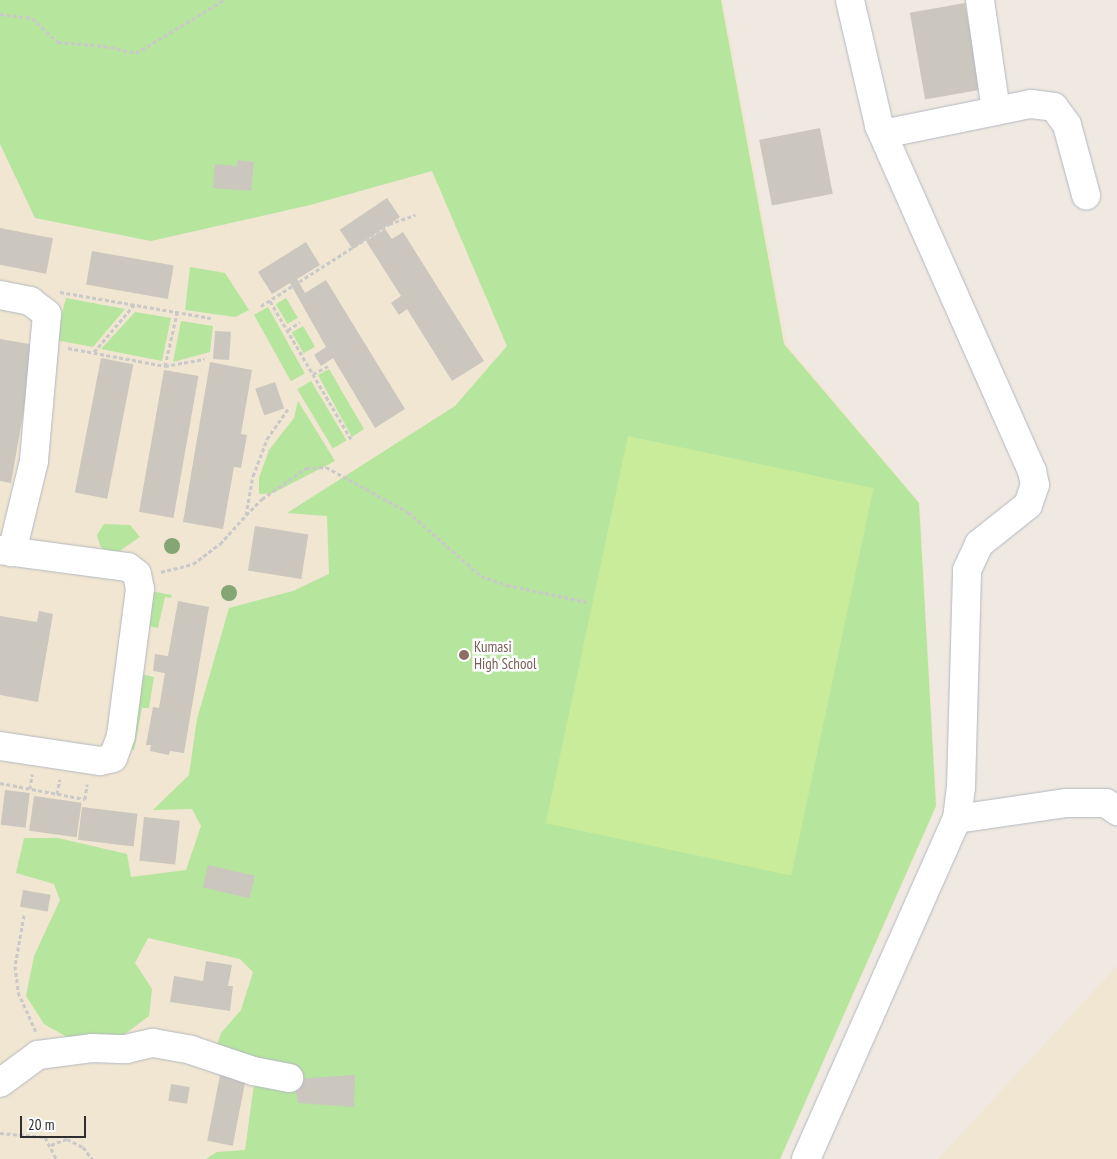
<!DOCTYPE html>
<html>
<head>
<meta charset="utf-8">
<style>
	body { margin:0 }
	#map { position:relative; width:1117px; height:1159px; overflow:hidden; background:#efe9e1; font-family:"PT Sans Narrow",sans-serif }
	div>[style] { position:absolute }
	.education>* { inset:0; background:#f0e6d1 }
	.green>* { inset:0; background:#b6e59e; transform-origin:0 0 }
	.pitch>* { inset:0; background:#c9ec9a; transform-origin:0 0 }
	.building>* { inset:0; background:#cbc7bf; transform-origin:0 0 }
	.path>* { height:3px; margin-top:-1.5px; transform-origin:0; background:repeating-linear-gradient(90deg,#c9c9c9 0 4px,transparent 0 6.5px) }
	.roads { filter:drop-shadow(0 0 1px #b4b7c1) drop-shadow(0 0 1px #b4b7c1) }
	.minor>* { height:28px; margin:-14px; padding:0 14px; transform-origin:14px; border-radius:14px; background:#fff }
	.trees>* { width:16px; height:16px; margin:-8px; border-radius:50%; background:#84a574 }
	.dots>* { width:14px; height:14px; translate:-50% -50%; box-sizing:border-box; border:2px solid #fff; border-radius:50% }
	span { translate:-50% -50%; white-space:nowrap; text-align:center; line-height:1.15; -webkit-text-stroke:5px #fff; paint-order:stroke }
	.education-label { font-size:15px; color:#785e54 }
	.left { translate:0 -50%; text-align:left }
	.scale { position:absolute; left:20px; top:1116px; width:66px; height:22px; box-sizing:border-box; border:2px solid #2e2e2e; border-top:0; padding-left:6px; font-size:15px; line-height:18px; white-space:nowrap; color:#2e2e2e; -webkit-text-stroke:4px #fff; paint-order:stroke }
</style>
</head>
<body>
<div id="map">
	<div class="education">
		<div style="clip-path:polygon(0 0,723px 0,787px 344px,920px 503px,937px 806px,781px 1159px,0 1159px)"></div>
		<div style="clip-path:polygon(1117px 966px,1117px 1159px,938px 1159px)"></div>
	</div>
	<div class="green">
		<div style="clip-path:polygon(0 0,721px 0,784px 344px,919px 503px,936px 806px,780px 1159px,206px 1159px,217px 1152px,245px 1150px,254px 1084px,214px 1053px,221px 1033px,241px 1010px,253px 972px,240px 959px,148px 938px,135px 963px,152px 989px,149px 1016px,121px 1037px,78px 1043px,44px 1024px,26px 996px,34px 956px,60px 900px,54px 884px,16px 873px,24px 838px,58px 838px,127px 854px,131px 877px,186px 870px,201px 826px,192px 809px,153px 810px,189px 775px,197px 719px,229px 608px,293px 591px,329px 574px,327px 516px,287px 513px,455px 406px,507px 346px,432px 171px,310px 205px,151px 241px,35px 218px,0 144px)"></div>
		<div style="clip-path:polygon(190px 267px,225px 273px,249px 310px,235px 317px,185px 310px)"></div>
		<div style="clip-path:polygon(66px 298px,125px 309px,93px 347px,55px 340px)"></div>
		<div style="left:286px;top:298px;width:23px;height:12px;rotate:59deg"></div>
		<div style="left:268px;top:307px;width:76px;height:16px;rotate:61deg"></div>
		<div style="clip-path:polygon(135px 312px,171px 318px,162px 361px,101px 349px)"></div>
		<div style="clip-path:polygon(181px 321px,213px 326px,210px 352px,173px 362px)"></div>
		<div style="left:303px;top:326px;width:24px;height:13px;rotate:60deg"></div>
		<div style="clip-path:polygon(329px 369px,364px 429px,352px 437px,318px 375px)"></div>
		<div style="left:311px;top:381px;width:69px;height:16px;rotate:59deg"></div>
		<div style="clip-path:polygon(298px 401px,335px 461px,273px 493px,259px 494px,259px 478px,269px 450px,294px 418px)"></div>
		<div style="clip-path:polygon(104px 524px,130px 525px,140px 537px,112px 556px,100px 546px,97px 535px)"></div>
		<div style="clip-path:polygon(150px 591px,172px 595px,171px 598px,165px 597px,158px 628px,143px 625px)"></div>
		<div style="clip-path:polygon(132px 672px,154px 677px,149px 708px,142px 708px,134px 750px,120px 747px)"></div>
	</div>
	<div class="pitch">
		<div style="left:628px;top:436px;width:251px;height:396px;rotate:12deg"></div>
	</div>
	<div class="building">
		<div style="left:965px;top:3px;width:88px;height:56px;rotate:80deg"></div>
		<div style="left:820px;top:128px;width:67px;height:62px;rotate:79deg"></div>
		<div style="clip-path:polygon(238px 160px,254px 162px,251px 191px,213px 188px,215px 164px,237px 166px)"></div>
		<div style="left:387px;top:198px;width:23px;height:57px;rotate:56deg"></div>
		<div style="left:0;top:228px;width:54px;height:36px;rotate:11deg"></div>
		<div style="clip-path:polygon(385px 229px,392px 239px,403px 232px,484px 361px,452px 381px,407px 309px,399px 315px,391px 303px,401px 296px,366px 241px)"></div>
		<div style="clip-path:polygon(306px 242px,320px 265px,297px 279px,305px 293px,326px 280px,405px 409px,375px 428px,333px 358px,321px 366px,314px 355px,326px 347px,290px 283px,272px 294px,258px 272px)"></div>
		<div style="left:92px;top:251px;width:83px;height:34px;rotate:10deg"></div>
		<div style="left:215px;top:331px;width:16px;height:28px;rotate:4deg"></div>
		<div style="clip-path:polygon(0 339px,35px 345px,11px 483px,0 481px)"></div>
		<div style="left:101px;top:358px;width:33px;height:137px;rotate:11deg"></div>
		<div style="clip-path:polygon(210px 362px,252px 370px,241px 434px,247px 435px,241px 468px,234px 467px,223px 529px,183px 522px)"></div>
		<div style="left:164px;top:370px;width:35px;height:144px;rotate:10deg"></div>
		<div style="left:275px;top:382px;width:28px;height:21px;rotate:71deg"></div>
		<div style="left:255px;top:526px;width:54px;height:45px;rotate:9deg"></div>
		<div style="clip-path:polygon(178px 601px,209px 607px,184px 753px,170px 751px,169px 755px,150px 751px,151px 745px,146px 745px,153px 707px,159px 708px,165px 673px,153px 671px,155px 654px,168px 656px)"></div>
		<div style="clip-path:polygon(39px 611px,53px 614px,38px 702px,0 695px,0 616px,37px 622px)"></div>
		<div style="left:5px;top:790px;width:25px;height:35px;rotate:7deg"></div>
		<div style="left:34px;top:796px;width:48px;height:35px;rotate:8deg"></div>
		<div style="left:82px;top:807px;width:56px;height:33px;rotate:7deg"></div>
		<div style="left:144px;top:817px;width:36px;height:44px;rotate:6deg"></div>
		<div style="left:208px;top:865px;width:48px;height:23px;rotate:13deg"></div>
		<div style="left:23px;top:890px;width:28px;height:17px;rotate:10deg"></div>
		<div style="clip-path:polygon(206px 961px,232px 965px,228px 986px,233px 986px,230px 1011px,170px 1002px,174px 976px,203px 981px)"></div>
		<div style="left:220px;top:1075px;width:26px;height:67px;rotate:11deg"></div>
		<div style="clip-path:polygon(355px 1075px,354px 1107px,298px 1103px,293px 1079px)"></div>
		<div style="left:171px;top:1084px;width:19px;height:17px;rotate:9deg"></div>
	</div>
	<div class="path">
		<div style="left:0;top:14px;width:32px;rotate:7deg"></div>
		<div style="left:32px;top:18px;width:35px;rotate:43deg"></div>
		<div style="left:58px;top:42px;width:46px;rotate:5deg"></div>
		<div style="left:104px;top:46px;width:33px;rotate:12deg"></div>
		<div style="left:136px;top:53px;width:103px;rotate:-31.1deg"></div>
		<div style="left:60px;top:292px;width:153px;rotate:9.8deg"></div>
		<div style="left:270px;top:301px;width:162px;rotate:59.6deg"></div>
		<div style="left:261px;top:306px;width:152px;rotate:-32.6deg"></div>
		<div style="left:389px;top:224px;width:28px;rotate:-19deg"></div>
		<div style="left:288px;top:330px;width:14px;rotate:-34deg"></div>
		<div style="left:68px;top:348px;width:99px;rotate:10.5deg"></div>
		<div style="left:165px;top:366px;width:40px;rotate:-10deg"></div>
		<div style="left:94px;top:352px;width:62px;rotate:-49.6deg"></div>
		<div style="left:165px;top:366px;width:54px;rotate:-77.2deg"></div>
		<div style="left:313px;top:374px;width:17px;rotate:-28deg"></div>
		<div style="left:246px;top:515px;width:23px;rotate:-45deg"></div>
		<div style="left:262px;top:499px;width:54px;rotate:-35.2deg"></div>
		<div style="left:306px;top:468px;width:20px;rotate:-3deg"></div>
		<div style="left:326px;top:467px;width:94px;rotate:28.8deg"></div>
		<div style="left:408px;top:512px;width:97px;rotate:41.2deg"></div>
		<div style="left:481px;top:576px;width:28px;rotate:19deg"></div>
		<div style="left:507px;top:585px;width:82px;rotate:12deg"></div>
		<div style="left:161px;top:572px;width:33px;rotate:-14deg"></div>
		<div style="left:193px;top:564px;width:34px;rotate:-37deg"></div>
		<div style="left:220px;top:544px;width:39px;rotate:-48deg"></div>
		<div style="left:246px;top:515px;width:40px;rotate:-80deg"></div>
		<div style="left:253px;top:476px;width:40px;rotate:-69deg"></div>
		<div style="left:267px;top:439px;width:37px;rotate:-55deg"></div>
		<div style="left:0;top:783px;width:86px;rotate:10.7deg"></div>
		<div style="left:85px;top:799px;width:15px;rotate:-82deg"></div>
		<div style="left:30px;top:789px;width:15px;rotate:-82deg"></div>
		<div style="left:57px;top:794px;width:15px;rotate:-79deg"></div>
		<div style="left:24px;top:915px;width:52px;rotate:100deg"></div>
		<div style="left:15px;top:966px;width:26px;rotate:83deg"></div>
		<div style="left:18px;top:992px;width:44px;rotate:65.8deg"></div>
		<div style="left:0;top:1133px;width:45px;rotate:5.1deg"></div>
		<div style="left:45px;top:1137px;width:25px;rotate:63deg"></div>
		<div style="left:51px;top:1145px;width:17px;rotate:-21deg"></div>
		<div style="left:67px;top:1139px;width:18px;rotate:27deg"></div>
		<div style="left:83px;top:1147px;width:15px;rotate:53deg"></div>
	</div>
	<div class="roads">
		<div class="minor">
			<div style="left:980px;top:0;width:112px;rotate:81.8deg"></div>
			<div style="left:883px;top:134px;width:151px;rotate:-11.5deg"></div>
			<div style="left:1031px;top:104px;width:23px;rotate:7deg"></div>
			<div style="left:1054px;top:107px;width:22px;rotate:54deg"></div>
			<div style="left:1067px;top:125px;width:73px;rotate:74.8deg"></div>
			<div style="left:0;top:295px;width:31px;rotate:11deg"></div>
			<div style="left:30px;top:301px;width:21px;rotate:37deg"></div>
			<div style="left:47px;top:314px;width:148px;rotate:95.1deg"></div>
			<div style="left:34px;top:461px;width:94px;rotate:103.6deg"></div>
			<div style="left:0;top:550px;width:129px;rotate:7.6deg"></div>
			<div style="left:128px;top:567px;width:11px;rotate:38deg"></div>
			<div style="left:137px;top:574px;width:15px;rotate:79deg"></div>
			<div style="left:140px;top:589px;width:148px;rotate:97.4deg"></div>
			<div style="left:121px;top:736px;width:23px;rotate:110deg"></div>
			<div style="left:113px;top:758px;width:13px;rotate:167deg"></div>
			<div style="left:100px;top:761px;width:101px;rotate:-171.5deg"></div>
			<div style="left:957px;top:819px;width:111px;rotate:-8.3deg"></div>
			<div style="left:1067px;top:803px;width:39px"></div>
			<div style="left:1106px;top:803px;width:14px;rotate:36deg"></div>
			<div style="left:0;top:1083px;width:47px;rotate:-36.4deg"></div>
			<div style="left:38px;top:1055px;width:54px;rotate:-7.4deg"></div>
			<div style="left:92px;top:1048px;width:34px;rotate:2deg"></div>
			<div style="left:126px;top:1049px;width:28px;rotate:-13deg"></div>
			<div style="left:153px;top:1043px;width:39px;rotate:10deg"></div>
			<div style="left:191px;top:1050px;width:65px;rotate:18.7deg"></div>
			<div style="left:253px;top:1071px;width:37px;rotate:11deg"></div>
			<div style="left:806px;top:1159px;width:372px;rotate:-66.1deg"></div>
			<div style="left:957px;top:819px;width:31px;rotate:-83deg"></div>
			<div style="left:961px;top:788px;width:218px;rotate:-88.4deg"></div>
			<div style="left:967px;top:570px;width:29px;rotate:-65deg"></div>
			<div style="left:979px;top:544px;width:63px;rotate:-38.5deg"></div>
			<div style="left:1028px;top:505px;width:21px;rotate:-71deg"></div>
			<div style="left:1035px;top:485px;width:14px;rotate:-102deg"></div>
			<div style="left:1032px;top:471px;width:378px;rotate:-113.9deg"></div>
			<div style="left:879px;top:125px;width:128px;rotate:-103.1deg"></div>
		</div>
	</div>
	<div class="trees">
		<div style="left:172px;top:546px"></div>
		<div style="left:229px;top:593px"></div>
	</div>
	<div class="dots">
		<div style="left:464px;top:655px;background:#8d6e63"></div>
	</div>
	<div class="education-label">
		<span class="left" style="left:474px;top:655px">Kumasi<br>High School</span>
	</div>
	<div class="scale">20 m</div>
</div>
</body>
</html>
